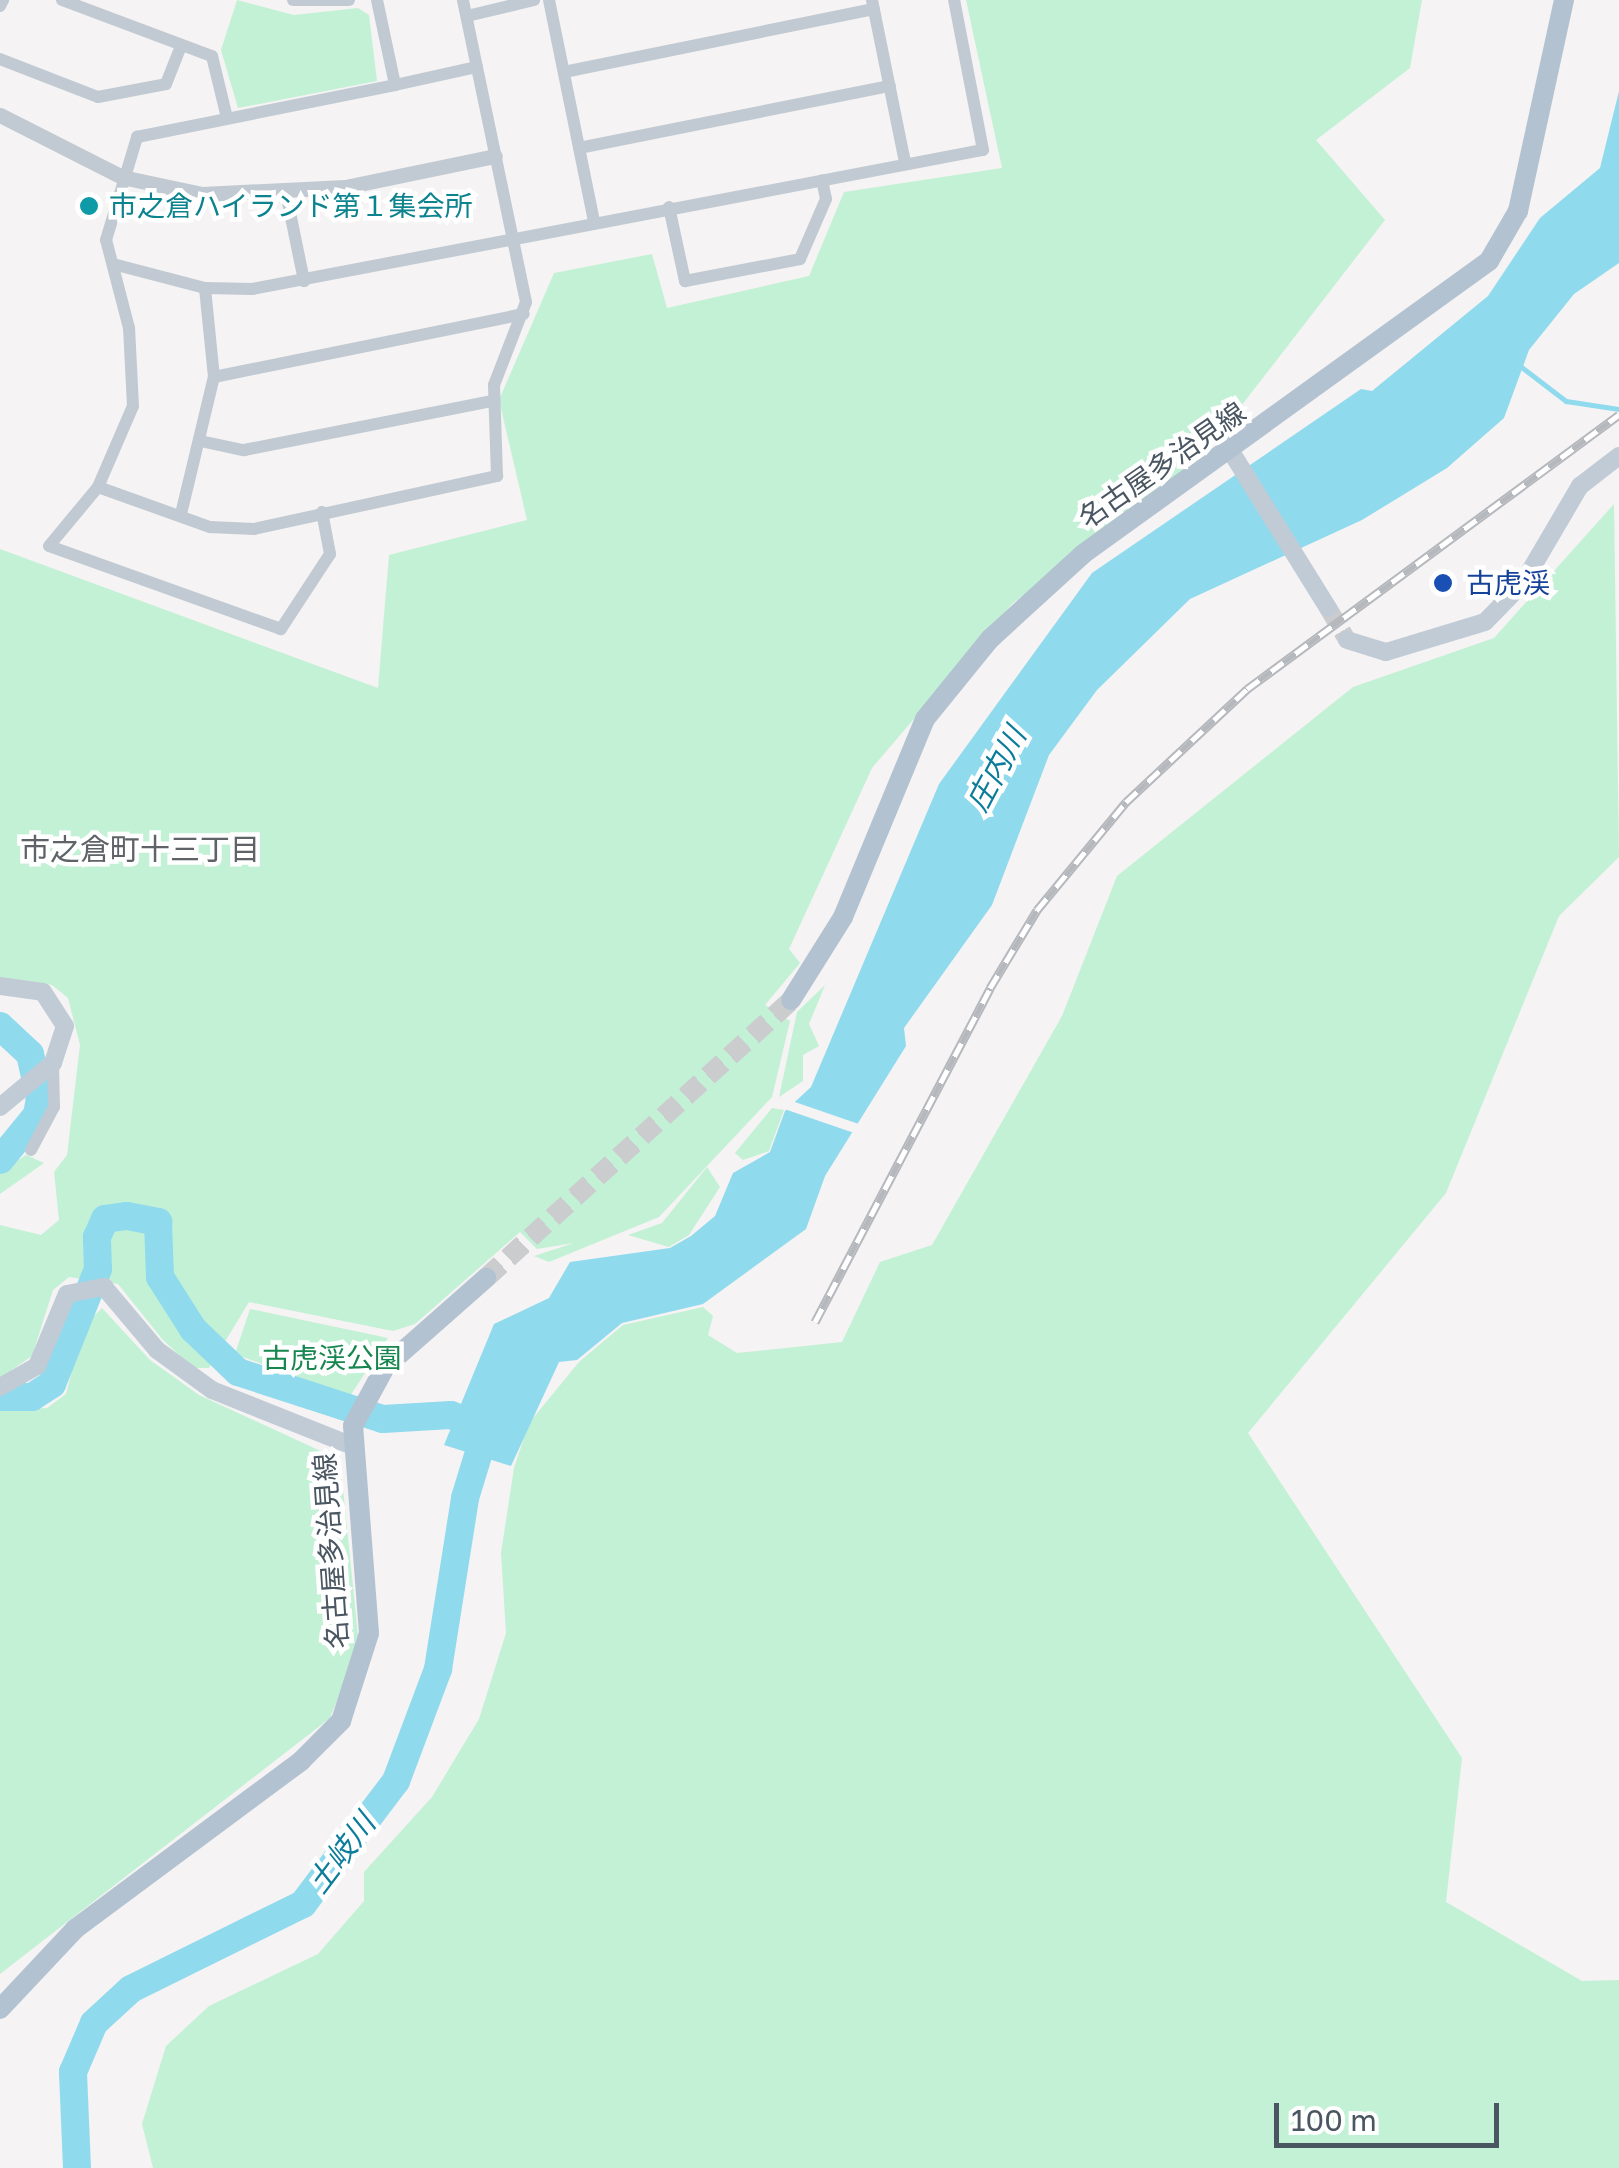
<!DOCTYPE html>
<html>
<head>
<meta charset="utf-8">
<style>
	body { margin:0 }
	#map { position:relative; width:1619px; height:2168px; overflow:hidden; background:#f5f3f3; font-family:"Golos Text","Noto Sans JP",sans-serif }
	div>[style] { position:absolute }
	.green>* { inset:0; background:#c3f1d5 }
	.water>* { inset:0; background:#90daee }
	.pier>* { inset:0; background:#f5f3f3; transform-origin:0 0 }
	.stream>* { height:5px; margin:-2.5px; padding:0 2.5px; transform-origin:2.5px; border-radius:2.5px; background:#90daee }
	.river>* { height:28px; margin:-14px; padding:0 14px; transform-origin:14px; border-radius:14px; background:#90daee }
	.secondary-tunnel>* { height:18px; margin-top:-9px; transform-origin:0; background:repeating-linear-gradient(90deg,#caccce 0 18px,transparent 0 27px) }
	.primary-tunnel>* { height:20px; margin-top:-10px; transform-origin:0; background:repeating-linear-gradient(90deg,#caccce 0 20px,transparent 0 30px) }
	.minor>* { height:12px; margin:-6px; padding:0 6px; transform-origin:6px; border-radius:6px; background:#c1cad2 }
	.tertiary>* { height:15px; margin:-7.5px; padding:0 7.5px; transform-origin:7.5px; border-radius:7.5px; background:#c1cad2 }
	.secondary>* { height:18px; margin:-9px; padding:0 9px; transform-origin:9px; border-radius:9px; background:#c1cbd6 }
	.primary>* { height:20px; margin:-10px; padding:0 10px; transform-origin:10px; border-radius:10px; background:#b3c2d1 }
	.rail>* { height:9px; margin-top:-4.5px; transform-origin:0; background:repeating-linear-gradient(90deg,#fff 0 15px,#b5b8bd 0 30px); box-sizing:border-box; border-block:2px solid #b5b8bd }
	.dots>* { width:28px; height:28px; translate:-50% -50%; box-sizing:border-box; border:5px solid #fff; border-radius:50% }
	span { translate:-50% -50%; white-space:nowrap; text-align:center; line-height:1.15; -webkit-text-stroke:9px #fff; paint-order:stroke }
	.culture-label { font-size:28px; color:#0d838f }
	.left { translate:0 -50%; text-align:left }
	.street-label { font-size:28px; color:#4a5661 }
	.transit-label { font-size:28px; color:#164399 }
	.park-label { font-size:28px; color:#17864f }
	.water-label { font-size:30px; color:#0c7c9b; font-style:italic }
	.neighbourhood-label { font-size:30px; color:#5f6368 }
	.scale { position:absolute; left:1274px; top:2103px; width:225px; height:45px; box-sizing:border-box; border:5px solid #4a5661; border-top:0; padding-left:12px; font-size:30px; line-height:35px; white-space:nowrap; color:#4a5661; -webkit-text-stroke:8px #fff; paint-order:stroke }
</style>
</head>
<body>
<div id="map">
	<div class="green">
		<div style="clip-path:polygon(237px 0,294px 15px,358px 8px,369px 15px,377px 81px,238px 108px,221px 50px)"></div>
		<div style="clip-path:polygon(966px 0,1422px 0,1410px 68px,1316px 140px,1385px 220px,1204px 454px,1012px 604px,872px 768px,789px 949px,800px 963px,765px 1005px,790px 1021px,772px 1097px,659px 1217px,549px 1262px,534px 1256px,574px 1243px,537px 1249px,520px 1232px,415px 1324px,393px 1331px,249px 1302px,209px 1368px,193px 1368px,163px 1340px,118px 1284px,69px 1277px,53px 1290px,32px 1356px,0 1378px,0 1225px,41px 1235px,59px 1220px,54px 1172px,67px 1155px,80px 1045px,68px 998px,52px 985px,0 977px,0 549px,378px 688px,389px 555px,527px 520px,499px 400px,554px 273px,652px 254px,667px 308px,809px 276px,844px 192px,1002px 168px)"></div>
		<div style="clip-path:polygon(1614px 504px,1619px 857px,1559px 916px,1446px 1193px,1248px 1433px,1462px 1758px,1446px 1902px,1582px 1981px,1619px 1980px,1619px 2168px,153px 2168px,142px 2124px,166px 2046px,209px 2006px,318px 1954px,364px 1901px,364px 1872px,432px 1797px,479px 1719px,506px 1633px,501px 1553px,514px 1468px,529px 1423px,579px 1362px,623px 1325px,703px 1307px,713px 1316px,708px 1335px,737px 1353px,842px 1342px,880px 1262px,932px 1245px,1062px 1016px,1117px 876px,1353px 687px,1494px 638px)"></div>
		<div style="clip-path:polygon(825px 985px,809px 1024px,819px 1046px,803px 1055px,803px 1081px,779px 1097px,797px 1012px)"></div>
		<div style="clip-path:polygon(772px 1108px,784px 1110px,769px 1151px,743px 1160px,735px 1153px)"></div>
		<div style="clip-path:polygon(26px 1155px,44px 1163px,0 1194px,0 1172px)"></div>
		<div style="clip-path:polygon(707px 1167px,720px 1187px,689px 1235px,669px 1247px,628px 1235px,662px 1223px)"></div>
		<div style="clip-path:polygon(102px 1308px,150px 1360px,199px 1395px,340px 1460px,359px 1645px,330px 1718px,0 1974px,0 1411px,47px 1408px,66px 1394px,83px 1327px)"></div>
		<div style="clip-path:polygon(250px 1309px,388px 1338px,350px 1396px,235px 1354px)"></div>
	</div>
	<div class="water">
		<div style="clip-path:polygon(1619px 91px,1619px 263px,1574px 294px,1529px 350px,1504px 418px,1447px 468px,1362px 520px,1190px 599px,1097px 690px,1049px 755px,992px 905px,904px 1028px,906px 1046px,825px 1176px,806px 1229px,703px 1304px,622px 1323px,577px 1360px,559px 1362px,511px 1466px,444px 1445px,494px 1324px,549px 1298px,570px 1262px,670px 1248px,691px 1236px,715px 1216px,733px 1173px,770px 1152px,785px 1111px,811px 1087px,939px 784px,1092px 573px,1361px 389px,1372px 391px,1488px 296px,1540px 218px,1600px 168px)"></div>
	</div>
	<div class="pier">
		<div style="left:789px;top:1100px;width:83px;height:10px;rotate:19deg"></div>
	</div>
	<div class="stream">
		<div style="left:1520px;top:366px;width:58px;rotate:37.3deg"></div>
		<div style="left:1566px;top:401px;width:54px;rotate:8.6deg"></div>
	</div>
	<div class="river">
		<div style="left:0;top:1026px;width:41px;rotate:43deg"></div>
		<div style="left:30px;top:1054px;width:46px;rotate:77.5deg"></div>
		<div style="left:40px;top:1099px;width:16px;rotate:101deg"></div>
		<div style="left:37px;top:1115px;width:58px;rotate:129.4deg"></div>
		<div style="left:0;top:1397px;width:32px"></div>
		<div style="left:32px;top:1397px;width:24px;rotate:-33deg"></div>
		<div style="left:52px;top:1384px;width:124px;rotate:-68.2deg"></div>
		<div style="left:98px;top:1269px;width:32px;rotate:-92deg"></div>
		<div style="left:97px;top:1237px;width:20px;rotate:-66deg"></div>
		<div style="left:105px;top:1219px;width:22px;rotate:-8deg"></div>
		<div style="left:127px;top:1216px;width:32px;rotate:11deg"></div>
		<div style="left:158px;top:1222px;width:55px;rotate:87.9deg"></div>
		<div style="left:160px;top:1277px;width:62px;rotate:57.6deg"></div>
		<div style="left:193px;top:1329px;width:62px;rotate:43.7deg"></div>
		<div style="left:238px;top:1372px;width:152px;rotate:18deg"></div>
		<div style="left:383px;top:1419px;width:68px;rotate:-3.4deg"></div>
		<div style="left:451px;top:1415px;width:35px;rotate:22deg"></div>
		<div style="left:77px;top:2168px;width:96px;rotate:-92.4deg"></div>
		<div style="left:73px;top:2072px;width:53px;rotate:-66.8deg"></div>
		<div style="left:94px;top:2023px;width:50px;rotate:-42.6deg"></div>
		<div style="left:131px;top:1989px;width:192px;rotate:-26.3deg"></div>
		<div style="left:303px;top:1904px;width:154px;rotate:-52.9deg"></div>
		<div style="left:396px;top:1781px;width:120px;rotate:-69.4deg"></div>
		<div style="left:438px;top:1669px;width:173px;rotate:-81deg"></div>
		<div style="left:465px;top:1498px;width:78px;rotate:-73deg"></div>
	</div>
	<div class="secondary-tunnel">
		<div style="left:1328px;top:608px;width:37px;rotate:59deg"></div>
	</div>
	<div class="primary-tunnel">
		<div style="left:486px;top:1278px;width:413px;rotate:-42.3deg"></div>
	</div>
	<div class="minor">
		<div style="left:62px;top:0;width:160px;rotate:20.5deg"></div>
		<div style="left:212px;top:56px;width:64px;rotate:76.4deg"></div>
		<div style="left:293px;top:0;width:56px"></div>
		<div style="left:377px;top:0;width:87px;rotate:78deg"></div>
		<div style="left:395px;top:85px;width:84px;rotate:-12.4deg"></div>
		<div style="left:549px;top:0;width:227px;rotate:78.5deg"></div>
		<div style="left:872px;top:0;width:165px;rotate:78.5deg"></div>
		<div style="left:0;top:6px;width:7px;rotate:-63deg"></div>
		<div style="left:467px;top:16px;width:69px;rotate:-13.4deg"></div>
		<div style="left:0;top:59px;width:105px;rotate:21.2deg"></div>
		<div style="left:98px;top:97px;width:69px;rotate:-10.8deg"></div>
		<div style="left:166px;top:84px;width:41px;rotate:-68.5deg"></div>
		<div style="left:564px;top:72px;width:316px;rotate:-11.5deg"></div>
		<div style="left:579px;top:148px;width:317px;rotate:-11.3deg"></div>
		<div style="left:286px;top:193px;width:90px;rotate:78.4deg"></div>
		<div style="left:669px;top:207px;width:76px;rotate:77.8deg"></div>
		<div style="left:685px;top:281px;width:117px;rotate:-10.8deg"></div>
		<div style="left:800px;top:259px;width:65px;rotate:-66.6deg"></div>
		<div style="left:826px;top:199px;width:19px;rotate:-102deg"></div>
		<div style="left:113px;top:264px;width:95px;rotate:14.6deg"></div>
		<div style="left:205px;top:288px;width:47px;rotate:1.2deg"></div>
		<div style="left:252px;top:289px;width:744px;rotate:-10.77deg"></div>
		<div style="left:983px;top:150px;width:153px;rotate:-100.9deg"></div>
		<div style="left:214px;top:377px;width:316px;rotate:-11.5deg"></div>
		<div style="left:205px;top:442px;width:40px;rotate:12deg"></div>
		<div style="left:244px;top:450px;width:252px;rotate:-11.2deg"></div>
		<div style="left:98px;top:487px;width:119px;rotate:19.7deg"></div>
		<div style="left:210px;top:527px;width:44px;rotate:2.6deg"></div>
		<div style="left:254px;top:529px;width:249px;rotate:-12.3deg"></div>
		<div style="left:497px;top:476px;width:91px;rotate:-91.9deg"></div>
		<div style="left:494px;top:385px;width:89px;rotate:-68.9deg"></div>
		<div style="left:526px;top:302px;width:309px;rotate:-101.8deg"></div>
		<div style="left:322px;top:512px;width:43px;rotate:79.2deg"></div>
		<div style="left:330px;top:554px;width:90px;rotate:123.2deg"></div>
		<div style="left:281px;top:629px;width:246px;rotate:-160.3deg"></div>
		<div style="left:49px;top:546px;width:77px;rotate:-50.3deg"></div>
		<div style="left:98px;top:487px;width:88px;rotate:-66.6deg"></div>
		<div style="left:133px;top:406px;width:78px;rotate:-92.9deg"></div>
		<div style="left:129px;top:328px;width:91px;rotate:-104.6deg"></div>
		<div style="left:106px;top:240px;width:108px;rotate:-73.2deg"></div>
		<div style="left:137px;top:137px;width:263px;rotate:-11.4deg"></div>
		<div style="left:181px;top:514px;width:141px;rotate:-76.5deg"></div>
		<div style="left:214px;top:377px;width:89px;rotate:-95.8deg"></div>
		<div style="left:31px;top:1150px;width:49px;rotate:-61.9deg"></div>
		<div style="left:54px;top:1107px;width:44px;rotate:-91.3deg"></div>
	</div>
	<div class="tertiary">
		<div style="left:0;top:115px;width:137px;rotate:26.9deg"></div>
		<div style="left:122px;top:177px;width:82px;rotate:12deg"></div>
		<div style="left:202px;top:194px;width:143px;rotate:-2.8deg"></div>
		<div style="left:345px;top:187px;width:153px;rotate:-11.7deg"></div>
	</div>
	<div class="secondary">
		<div style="left:1230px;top:450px;width:186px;rotate:58.2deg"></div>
		<div style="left:1347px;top:640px;width:41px;rotate:17.1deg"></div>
		<div style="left:1386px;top:652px;width:103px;rotate:-16.9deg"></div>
		<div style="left:1485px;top:622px;width:54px;rotate:-45.7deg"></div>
		<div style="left:1523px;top:583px;width:113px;rotate:-59.6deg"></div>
		<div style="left:1580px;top:486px;width:49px;rotate:-37.6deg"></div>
		<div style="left:0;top:986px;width:43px;rotate:7.9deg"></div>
		<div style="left:43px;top:992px;width:40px;rotate:57.1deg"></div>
		<div style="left:65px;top:1026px;width:39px;rotate:108deg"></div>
		<div style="left:53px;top:1063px;width:69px;rotate:140.3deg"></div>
		<div style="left:0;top:1387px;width:43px;rotate:-29.6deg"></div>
		<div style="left:37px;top:1366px;width:78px;rotate:-67.4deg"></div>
		<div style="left:67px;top:1294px;width:38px;rotate:-11deg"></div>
		<div style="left:104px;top:1287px;width:82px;rotate:49.9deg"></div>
		<div style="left:157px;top:1350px;width:68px;rotate:36deg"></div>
		<div style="left:212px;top:1390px;width:149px;rotate:21.7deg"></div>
	</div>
	<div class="primary">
		<div style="left:791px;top:1000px;width:98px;rotate:-57.9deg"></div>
		<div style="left:843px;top:917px;width:214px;rotate:-67.5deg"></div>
		<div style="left:925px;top:719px;width:103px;rotate:-50.9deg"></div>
		<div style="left:990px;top:639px;width:126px;rotate:-42.4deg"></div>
		<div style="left:1083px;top:554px;width:501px;rotate:-35.82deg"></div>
		<div style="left:1489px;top:261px;width:58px;rotate:-59.9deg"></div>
		<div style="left:1518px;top:211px;width:216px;rotate:-77.7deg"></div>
		<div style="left:0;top:2009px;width:110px;rotate:-46.8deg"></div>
		<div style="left:75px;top:1929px;width:282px;rotate:-36.6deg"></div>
		<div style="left:301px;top:1761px;width:57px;rotate:-45deg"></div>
		<div style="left:341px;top:1721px;width:92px;rotate:-72.3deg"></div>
		<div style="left:369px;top:1633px;width:208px;rotate:-94.4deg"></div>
		<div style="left:353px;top:1426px;width:67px;rotate:-61.5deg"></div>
		<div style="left:385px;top:1367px;width:135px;rotate:-41.4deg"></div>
	</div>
	<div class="rail">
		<div style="left:815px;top:1322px;width:377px;rotate:-62.3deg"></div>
		<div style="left:990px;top:988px;width:91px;rotate:-58.9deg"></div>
		<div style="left:1037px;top:910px;width:140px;rotate:-50.5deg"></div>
		<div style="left:1126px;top:802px;width:166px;rotate:-43deg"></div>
		<div style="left:1247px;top:689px;width:462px;rotate:-36.4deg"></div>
	</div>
	<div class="dots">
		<div style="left:89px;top:206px;background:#0f9aa8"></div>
		<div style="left:1443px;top:583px;background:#1a4fb4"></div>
	</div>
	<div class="culture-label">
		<span class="left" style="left:109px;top:206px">市之倉ハイランド第１集会所</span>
	</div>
	<div class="street-label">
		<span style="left:1162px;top:465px;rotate:-35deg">名古屋多治見線</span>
		<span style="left:331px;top:1551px;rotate:-94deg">名古屋多治見線</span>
	</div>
	<div class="transit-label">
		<span class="left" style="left:1466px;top:583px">古虎渓</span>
	</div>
	<div class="park-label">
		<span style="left:332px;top:1358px">古虎渓公園</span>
	</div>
	<div class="water-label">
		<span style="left:996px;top:769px;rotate:-62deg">庄内川</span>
		<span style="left:341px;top:1853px;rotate:-53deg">土岐川</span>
	</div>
	<div class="neighbourhood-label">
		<span style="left:140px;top:849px">市之倉町十三丁目</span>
	</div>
	<div class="scale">100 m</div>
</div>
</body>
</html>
